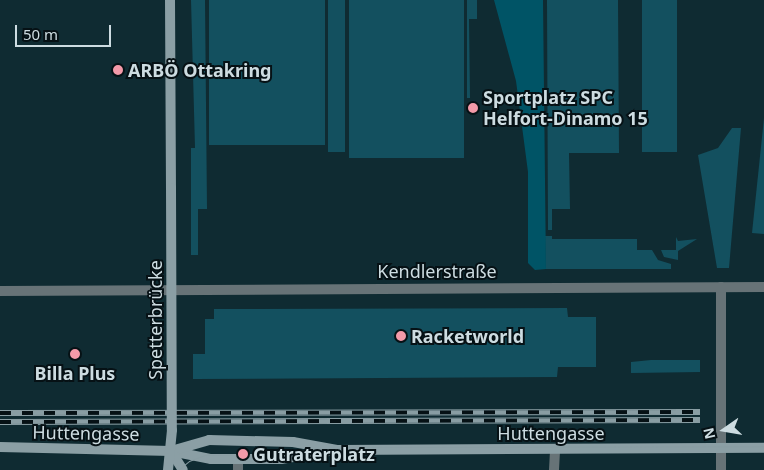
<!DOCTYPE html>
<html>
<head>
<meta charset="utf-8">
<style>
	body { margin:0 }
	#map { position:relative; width:764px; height:470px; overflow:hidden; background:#0f2b32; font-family:"Noto Sans",sans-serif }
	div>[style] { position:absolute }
	.green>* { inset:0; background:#13505f; transform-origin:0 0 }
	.forest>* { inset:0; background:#005466 }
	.street>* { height:10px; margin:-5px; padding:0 5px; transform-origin:5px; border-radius:5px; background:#677377 }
	.secondary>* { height:10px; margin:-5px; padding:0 5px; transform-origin:5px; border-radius:5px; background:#8b9fa5 }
	.tram>* { height:1px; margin:-0.5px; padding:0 0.5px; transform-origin:0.5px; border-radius:0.5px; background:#899da3 }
	.rail>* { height:5.5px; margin-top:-2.75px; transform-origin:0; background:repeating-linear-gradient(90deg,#061115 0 11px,#899da3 0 22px); box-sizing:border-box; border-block:1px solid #899da3 }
	.secondary-bridge>* { height:10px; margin:-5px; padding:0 5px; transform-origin:5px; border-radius:5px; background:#8b9fa5 }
	.dots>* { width:14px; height:14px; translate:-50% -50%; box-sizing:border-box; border:2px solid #061115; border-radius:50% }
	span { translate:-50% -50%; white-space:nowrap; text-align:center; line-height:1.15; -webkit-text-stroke:4px #061115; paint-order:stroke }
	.poi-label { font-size:18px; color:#cddce1; font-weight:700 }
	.left { translate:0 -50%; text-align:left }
	.street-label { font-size:18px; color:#cddce1 }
	.north { position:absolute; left:699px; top:405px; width:50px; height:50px; -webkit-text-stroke:4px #061115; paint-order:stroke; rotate:257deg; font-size:14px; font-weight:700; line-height:20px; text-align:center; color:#cddce1 }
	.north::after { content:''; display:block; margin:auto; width:18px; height:22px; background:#cddce1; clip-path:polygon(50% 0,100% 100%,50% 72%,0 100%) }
	.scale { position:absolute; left:15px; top:25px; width:96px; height:22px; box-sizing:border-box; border:2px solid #cddce1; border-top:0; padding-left:6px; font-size:15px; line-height:18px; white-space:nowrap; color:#cddce1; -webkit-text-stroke:4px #061115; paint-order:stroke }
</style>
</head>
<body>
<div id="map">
	<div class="green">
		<div style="clip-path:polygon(191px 0,205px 0,207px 209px,198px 209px,198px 255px,191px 255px,191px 148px,195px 148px)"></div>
		<div style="left:209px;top:0;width:116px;height:145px"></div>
		<div style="left:328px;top:0;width:17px;height:152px"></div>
		<div style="left:349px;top:0;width:115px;height:158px"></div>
		<div style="clip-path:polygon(467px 0,477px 0,477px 19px,469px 19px,470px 98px,467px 98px)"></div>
		<div style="clip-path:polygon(547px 0,618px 0,619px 153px,569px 153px,570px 209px,552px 209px,552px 230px,548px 230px)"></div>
		<div style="left:642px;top:0;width:35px;height:152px"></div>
		<div style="clip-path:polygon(764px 118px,764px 234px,752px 233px)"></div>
		<div style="clip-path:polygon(732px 128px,741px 128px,729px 268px,717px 268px,698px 155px,718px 148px)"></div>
		<div style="clip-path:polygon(545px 236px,552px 236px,552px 239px,637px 239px,637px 250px,652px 250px,658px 260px,671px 264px,671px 269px,546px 269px)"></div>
		<div style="clip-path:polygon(676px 237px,678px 241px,697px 239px,678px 251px,678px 260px,664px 257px,661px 250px,676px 250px)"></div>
		<div style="clip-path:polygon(567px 308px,568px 317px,596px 317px,596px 367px,558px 367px,557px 377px,193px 379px,193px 354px,205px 354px,205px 319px,214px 319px,214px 309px)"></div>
		<div style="clip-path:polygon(651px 360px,700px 360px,700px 372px,631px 373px,631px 362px)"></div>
	</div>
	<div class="forest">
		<div style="clip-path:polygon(494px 0,543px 0,546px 269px,535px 270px,528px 263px,528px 172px,516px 81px)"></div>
	</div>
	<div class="street">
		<div style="left:721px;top:287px;width:183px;rotate:90deg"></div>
		<div style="left:0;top:291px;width:764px;rotate:-0.3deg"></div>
		<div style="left:238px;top:470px;width:11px;rotate:-90deg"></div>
		<div style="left:554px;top:470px;width:21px;rotate:-87deg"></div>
	</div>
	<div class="secondary">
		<div style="left:170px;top:0;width:188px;rotate:89.7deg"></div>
		<div style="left:0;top:447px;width:171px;rotate:1.3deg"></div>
		<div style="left:171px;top:451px;width:41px;rotate:11.3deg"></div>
		<div style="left:211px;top:459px;width:70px"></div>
		<div style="left:281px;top:459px;width:50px;rotate:-9.3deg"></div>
		<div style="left:171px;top:451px;width:40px;rotate:-16deg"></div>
		<div style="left:209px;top:440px;width:84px;rotate:1.4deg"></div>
		<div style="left:293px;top:442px;width:46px;rotate:10.1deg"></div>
		<div style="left:338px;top:450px;width:426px;rotate:-0.3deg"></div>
		<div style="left:171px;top:451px;width:22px;rotate:58deg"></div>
		<div style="left:168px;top:470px;width:40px;rotate:-84.3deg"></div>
	</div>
	<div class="tram">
		<div style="left:178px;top:470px;width:14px;rotate:-39deg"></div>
		<div style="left:189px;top:461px;width:17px;rotate:-21deg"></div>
		<div style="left:205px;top:455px;width:87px;rotate:-0.7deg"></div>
		<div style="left:292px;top:454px;width:57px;rotate:-7deg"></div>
		<div style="left:349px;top:447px;width:415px;rotate:-0.1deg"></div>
	</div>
	<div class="rail">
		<div style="left:0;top:413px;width:700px;rotate:-0.08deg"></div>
		<div style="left:0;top:422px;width:700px;rotate:-0.16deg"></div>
	</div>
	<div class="secondary-bridge">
		<div style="left:171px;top:188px;width:242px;rotate:89.8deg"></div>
	</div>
	<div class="dots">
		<div style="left:118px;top:70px;background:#f39aa9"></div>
		<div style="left:473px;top:108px;background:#f39aa9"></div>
		<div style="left:401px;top:336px;background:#f39aa9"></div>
		<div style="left:75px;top:354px;background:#f39aa9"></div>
		<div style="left:243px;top:454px;background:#f39aa9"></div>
	</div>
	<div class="poi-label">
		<span class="left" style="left:128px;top:70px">ARBÖ Ottakring</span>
		<span class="left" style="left:483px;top:108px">Sportplatz SPC<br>Helfort-Dinamo 15</span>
		<span class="left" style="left:411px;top:336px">Racketworld</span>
		<span style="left:75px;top:373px">Billa Plus</span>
		<span class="left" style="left:253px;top:454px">Gutraterplatz</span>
	</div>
	<div class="street-label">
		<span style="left:437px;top:271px">Kendlerstraße</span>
		<span style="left:155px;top:320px;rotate:-90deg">Spetterbrücke</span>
		<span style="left:86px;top:433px;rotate:1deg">Huttengasse</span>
		<span style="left:551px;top:433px">Huttengasse</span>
	</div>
	<div class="north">N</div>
	<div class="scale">50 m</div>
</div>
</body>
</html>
